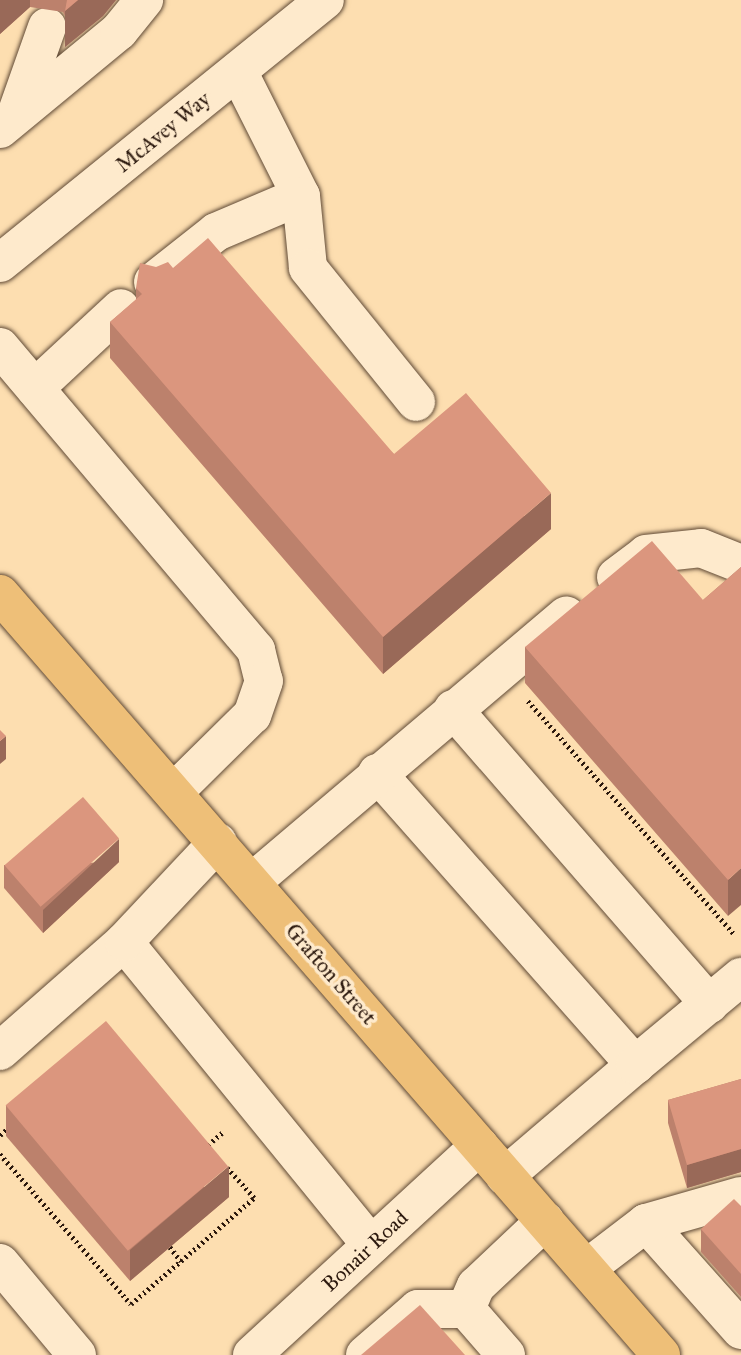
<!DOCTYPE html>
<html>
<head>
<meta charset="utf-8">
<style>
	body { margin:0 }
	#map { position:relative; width:741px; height:1355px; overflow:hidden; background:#fddeb0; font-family:"IM FELL Great Primer",serif }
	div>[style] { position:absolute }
	.path>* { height:4.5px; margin-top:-2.25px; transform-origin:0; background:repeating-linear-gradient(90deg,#2b180d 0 2px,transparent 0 5.5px) }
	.roads { filter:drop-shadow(0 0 2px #604a36) drop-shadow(0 0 2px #604a36) }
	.minor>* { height:38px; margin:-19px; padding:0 19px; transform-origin:19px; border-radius:19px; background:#feeacc }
	.highway>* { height:38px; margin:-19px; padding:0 19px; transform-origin:19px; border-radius:19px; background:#eebf78 }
	.wall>* { inset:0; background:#bc816c }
	.shaded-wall>* { inset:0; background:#996958 }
	.building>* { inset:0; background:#db967e; transform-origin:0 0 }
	span { translate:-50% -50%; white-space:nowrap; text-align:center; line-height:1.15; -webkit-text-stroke:7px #feeacc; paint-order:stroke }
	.street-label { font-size:21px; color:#2b180d }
</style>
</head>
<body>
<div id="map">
	<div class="path">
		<div style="left:528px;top:701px;width:310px;rotate:48.5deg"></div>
		<div style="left:0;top:1135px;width:13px;rotate:-39deg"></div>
		<div style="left:208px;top:1145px;width:20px;rotate:-41deg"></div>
		<div style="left:0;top:1154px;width:199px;rotate:48.9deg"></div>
		<div style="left:131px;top:1304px;width:162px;rotate:-40.8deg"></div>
		<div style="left:254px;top:1198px;width:40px;rotate:-132deg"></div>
		<div style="left:170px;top:1247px;width:18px;rotate:52deg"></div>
	</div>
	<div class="roads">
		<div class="minor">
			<div style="left:238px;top:71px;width:140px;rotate:63.3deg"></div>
			<div style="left:301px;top:196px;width:72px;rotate:84.4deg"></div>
			<div style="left:308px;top:268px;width:172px;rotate:51.1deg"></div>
			<div style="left:18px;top:109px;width:87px;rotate:-70.5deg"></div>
			<div style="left:0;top:129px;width:154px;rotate:-39.5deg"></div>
			<div style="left:119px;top:31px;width:40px;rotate:-51deg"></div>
			<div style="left:0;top:263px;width:418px;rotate:-39deg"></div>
			<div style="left:153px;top:282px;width:80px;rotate:-38.4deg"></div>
			<div style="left:216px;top:232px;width:92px;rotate:-23deg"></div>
			<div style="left:0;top:347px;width:397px;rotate:49.8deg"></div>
			<div style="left:256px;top:650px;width:32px;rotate:76deg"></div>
			<div style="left:264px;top:681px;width:36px;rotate:109deg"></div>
			<div style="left:252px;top:715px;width:110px;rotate:135.4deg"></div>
			<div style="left:35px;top:388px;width:117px;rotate:-42.9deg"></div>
			<div style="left:616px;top:577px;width:38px;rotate:-37deg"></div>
			<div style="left:646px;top:554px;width:55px;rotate:-6.2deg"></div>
			<div style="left:701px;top:548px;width:43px;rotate:21.8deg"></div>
			<div style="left:453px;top:709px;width:391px;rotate:49deg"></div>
			<div style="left:377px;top:773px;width:390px;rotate:48.5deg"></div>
			<div style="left:635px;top:1065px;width:171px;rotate:139.5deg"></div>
			<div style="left:252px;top:882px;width:412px;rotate:-40.3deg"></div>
			<div style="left:124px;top:942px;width:391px;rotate:50.8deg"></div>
			<div style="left:0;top:1051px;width:165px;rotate:-41.3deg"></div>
			<div style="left:124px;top:942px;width:137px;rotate:-46.8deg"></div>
			<div style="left:635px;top:1065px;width:138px;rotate:-39.7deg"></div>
			<div style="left:646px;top:1223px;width:143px;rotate:48.4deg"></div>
			<div style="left:0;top:1263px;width:120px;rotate:50.1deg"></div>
			<div style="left:587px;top:1268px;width:74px;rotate:-37.3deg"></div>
			<div style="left:646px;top:1223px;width:99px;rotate:-15.9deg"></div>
			<div style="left:252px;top:1355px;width:309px;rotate:-42.6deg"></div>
			<div style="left:365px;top:1355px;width:70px;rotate:-41deg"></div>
			<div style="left:418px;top:1309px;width:48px"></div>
			<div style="left:506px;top:1355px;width:61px;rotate:-131deg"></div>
			<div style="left:466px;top:1309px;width:25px;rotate:-67deg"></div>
			<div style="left:476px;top:1286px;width:95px;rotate:-43.3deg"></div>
		</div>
		<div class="highway">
			<div style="left:0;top:594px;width:1008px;rotate:49.02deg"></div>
		</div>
	</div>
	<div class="wall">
		<div style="clip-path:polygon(0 0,116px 0,103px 16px,65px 47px,65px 16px,63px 12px,30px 7px,0 34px)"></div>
		<div style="clip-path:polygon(156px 267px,173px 268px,394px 454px,551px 529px,383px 674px,110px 358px,110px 322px,136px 300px,136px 288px)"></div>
		<div style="clip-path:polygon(741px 567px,728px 916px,525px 683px,525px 647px,703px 600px)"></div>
		<div style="clip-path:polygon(119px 862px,43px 933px,4px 888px,4px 865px)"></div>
		<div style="clip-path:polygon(741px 1079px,741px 1172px,687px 1188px,668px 1123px,668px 1100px)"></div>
		<div style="clip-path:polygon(6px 1105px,229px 1197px,130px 1281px,6px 1136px)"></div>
		<div style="clip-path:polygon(741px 1206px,741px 1297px,701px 1252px,701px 1229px)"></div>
	</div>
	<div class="shaded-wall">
		<div style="clip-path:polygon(0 0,30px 0,30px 7px,0 34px)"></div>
		<div style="clip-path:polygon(78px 0,116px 0,103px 16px,65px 47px,65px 11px)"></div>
		<div style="clip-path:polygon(551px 493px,551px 529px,383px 674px,383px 637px)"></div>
		<div style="clip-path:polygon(6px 736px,6px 759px,0 764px,0 741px)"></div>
		<div style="clip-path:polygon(119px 839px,119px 862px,43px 933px,43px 910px)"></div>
		<div style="clip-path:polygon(741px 868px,741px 905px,728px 916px,728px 880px)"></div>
		<div style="clip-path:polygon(741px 1149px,741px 1172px,687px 1188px,687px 1165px)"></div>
		<div style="clip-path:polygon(229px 1166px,229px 1197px,130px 1281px,130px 1250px)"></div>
	</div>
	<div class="building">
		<div style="clip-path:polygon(67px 0,78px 0,65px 11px)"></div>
		<div style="clip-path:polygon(208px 238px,394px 454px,466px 393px,551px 493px,383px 637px,110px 322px,142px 294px,136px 288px,140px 263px,156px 267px,168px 262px,173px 268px)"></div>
		<div style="clip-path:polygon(652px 541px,703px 600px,741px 567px,741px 868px,728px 880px,525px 647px)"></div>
		<div style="clip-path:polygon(0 730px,6px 736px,0 741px)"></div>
		<div style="left:83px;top:797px;width:55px;height:104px;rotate:49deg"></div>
		<div style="left:106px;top:1021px;width:190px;height:131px;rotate:50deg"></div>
		<div style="clip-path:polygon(741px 1079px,741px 1149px,687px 1165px,668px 1100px)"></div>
		<div style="clip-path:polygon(734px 1199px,741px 1206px,741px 1274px,701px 1229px)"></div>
		<div style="clip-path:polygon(420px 1305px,465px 1355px,361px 1355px)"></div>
	</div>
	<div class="street-label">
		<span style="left:163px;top:132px;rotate:-39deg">McAvey Way</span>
		<span style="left:331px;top:974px;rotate:49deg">Grafton Street</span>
		<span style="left:365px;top:1251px;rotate:-43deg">Bonair Road</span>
	</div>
</div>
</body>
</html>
